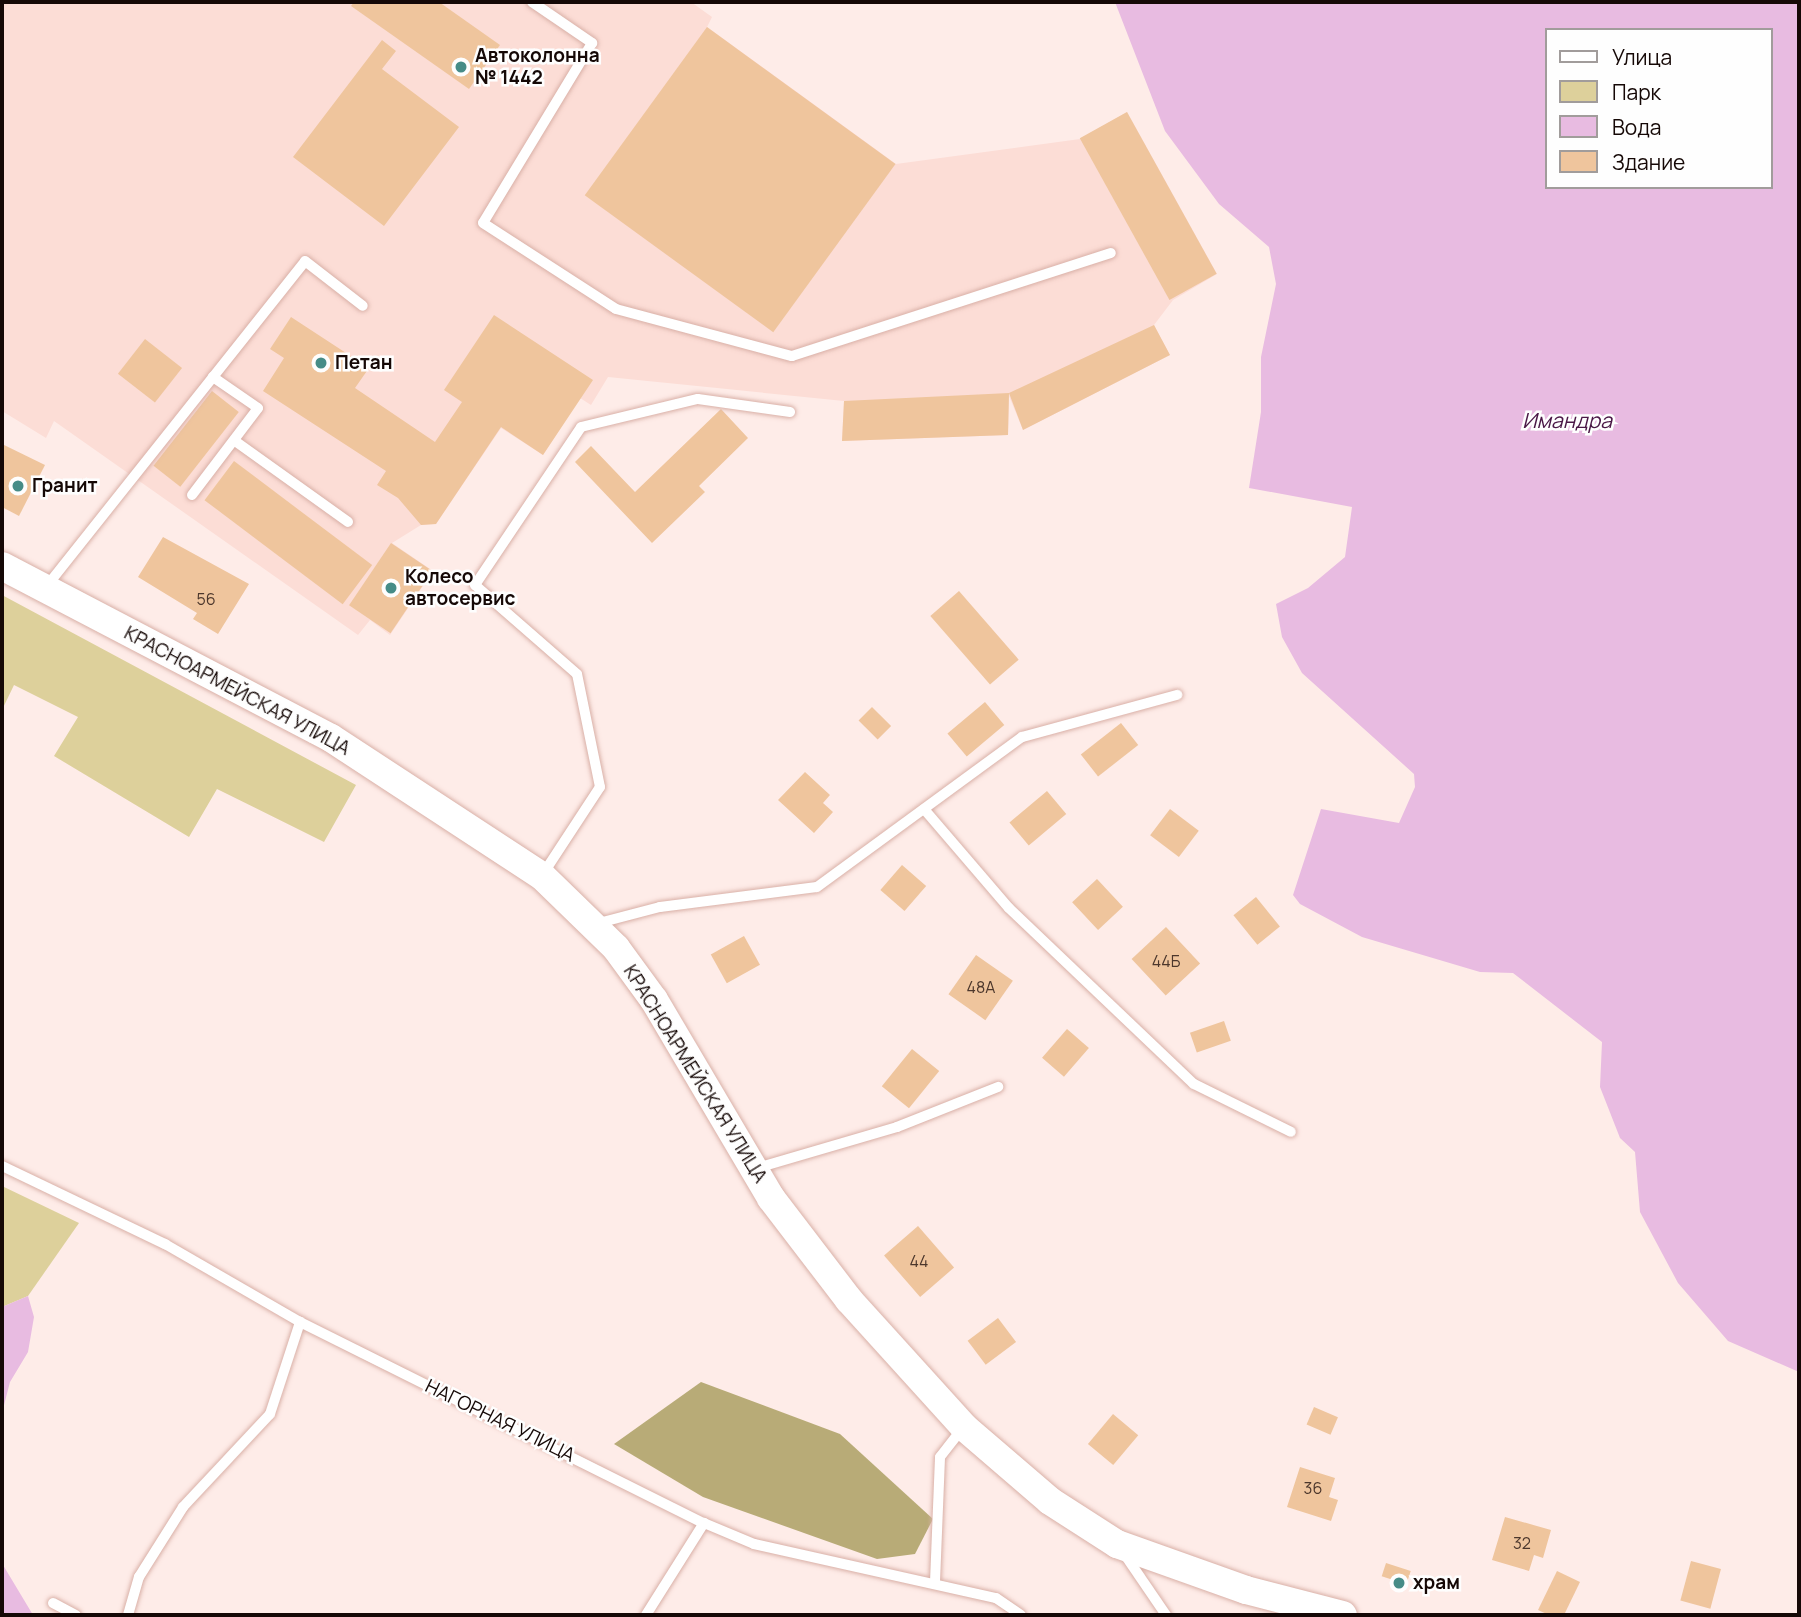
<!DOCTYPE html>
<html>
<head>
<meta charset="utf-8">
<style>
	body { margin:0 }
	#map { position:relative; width:1801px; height:1617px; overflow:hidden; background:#feece8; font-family:Manrope,sans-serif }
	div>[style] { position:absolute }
	.built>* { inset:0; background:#fcddd6 }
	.green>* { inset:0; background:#ddd09b }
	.forest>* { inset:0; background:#b8ab77 }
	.water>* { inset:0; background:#e8bbe1 }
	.building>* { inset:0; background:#efc59d; transform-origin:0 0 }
	.roads { filter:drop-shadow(0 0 2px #d9b0a7) drop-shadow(0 0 2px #d9b0a7) }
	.service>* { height:10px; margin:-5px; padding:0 5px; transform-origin:5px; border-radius:5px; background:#fff }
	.tertiary>* { height:28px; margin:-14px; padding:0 14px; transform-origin:14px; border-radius:14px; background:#fff }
	.dots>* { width:19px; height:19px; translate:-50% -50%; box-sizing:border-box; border:4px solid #fefefe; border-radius:50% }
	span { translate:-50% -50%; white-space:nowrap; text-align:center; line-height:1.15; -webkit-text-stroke:5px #fefefe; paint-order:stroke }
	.number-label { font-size:16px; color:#4c372c }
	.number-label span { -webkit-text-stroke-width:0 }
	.poi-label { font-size:19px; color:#150806; font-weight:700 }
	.left { translate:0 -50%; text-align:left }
	.street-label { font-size:19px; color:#150806 }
	.water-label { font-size:21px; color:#4a1746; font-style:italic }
	.frame { position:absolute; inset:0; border:4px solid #150806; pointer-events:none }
	.legend { position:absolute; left:1545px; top:28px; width:228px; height:161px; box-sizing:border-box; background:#fefefe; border:2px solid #a19c9b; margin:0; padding:9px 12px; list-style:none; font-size:21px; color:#150806 }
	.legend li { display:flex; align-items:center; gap:14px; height:35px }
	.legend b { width:35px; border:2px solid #a19c9b }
</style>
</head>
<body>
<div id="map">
	<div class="built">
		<div style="clip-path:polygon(2px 2px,691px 2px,712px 17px,707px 27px,896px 164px,1080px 139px,1127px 112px,1217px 274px,1173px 300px,1154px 325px,1170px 355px,1023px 430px,1009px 396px,1008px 435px,842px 441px,844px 401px,608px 377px,591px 405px,580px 398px,543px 455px,501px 428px,436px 524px,421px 525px,392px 543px,433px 571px,390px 635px,370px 620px,358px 635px,54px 421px,46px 438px,2px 411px)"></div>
	</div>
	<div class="green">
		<div style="clip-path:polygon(2px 595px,356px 785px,324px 842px,217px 789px,189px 837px,54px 756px,78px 717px,14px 685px,2px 710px)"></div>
		<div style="clip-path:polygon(2px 1186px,79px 1223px,28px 1296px,2px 1307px)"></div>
	</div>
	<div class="forest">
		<div style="clip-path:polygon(701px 1382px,840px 1434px,933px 1519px,915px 1554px,877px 1559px,703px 1497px,614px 1444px)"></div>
	</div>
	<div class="water">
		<div style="clip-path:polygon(evenodd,1115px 2px,1799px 2px,1799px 1372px,1728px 1341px,1678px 1283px,1640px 1212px,1635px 1152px,1620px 1138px,1600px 1087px,1602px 1042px,1513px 973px,1480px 972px,1362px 937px,1300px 904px,1293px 895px,1321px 809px,1399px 823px,1415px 787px,1414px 774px,1302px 673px,1282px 637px,1276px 604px,1308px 588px,1345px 557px,1352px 507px,1249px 488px,1261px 412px,1261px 357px,1276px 284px,1269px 247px,1219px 204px,1165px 131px,1115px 2px,1547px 30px,1771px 30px,1771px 187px,1547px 187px,1547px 30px)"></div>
		<div style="clip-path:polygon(28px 1296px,34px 1317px,28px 1352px,10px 1382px,2px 1413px,2px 1307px)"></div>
		<div style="clip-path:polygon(2px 1559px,3px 1565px,33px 1615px,2px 1615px)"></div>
	</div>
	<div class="building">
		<div style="clip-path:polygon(354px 2px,439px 2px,500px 45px,469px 89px,351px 6px)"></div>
		<div style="left:707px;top:27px;width:233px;height:208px;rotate:36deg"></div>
		<div style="clip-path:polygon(382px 40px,396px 51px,382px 69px,459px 127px,384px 226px,293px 157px)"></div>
		<div style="left:1127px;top:112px;width:185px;height:54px;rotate:61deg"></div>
		<div style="clip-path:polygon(494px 315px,593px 380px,543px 455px,501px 427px,436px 524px,421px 525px,398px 498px,377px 485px,386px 471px,263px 391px,284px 358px,270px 349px,291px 317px,369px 368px,355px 388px,435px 442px,462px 402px,444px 390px)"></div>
		<div style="clip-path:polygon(1154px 325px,1170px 355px,1023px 430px,1009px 393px,1008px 435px,842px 441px,844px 401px,1009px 393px)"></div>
		<div style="left:145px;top:339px;width:47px;height:44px;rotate:38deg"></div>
		<div style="left:212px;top:391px;width:34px;height:95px;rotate:38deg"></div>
		<div style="clip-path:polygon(721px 409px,748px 438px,699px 486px,705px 492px,652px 543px,575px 462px,591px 446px,635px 492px)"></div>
		<div style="clip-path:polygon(2px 444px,45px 465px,19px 516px,2px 507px)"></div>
		<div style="left:234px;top:461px;width:173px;height:49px;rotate:37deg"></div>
		<div style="clip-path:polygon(163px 537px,249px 584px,218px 634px,193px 619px,197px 613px,138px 577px)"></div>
		<div style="left:391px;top:543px;width:50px;height:75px;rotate:34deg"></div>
		<div style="left:959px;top:591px;width:91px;height:38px;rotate:49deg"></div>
		<div style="left:985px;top:702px;width:30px;height:49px;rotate:50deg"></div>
		<div style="left:872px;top:707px;width:27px;height:19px;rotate:45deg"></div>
		<div style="left:1121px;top:723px;width:28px;height:51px;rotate:52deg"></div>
		<div style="clip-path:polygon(805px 772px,830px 795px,823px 803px,833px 812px,814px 833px,778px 800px)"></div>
		<div style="left:1047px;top:791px;width:30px;height:49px;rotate:50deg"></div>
		<div style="left:1170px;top:809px;width:36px;height:33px;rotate:37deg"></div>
		<div style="left:902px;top:865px;width:32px;height:33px;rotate:41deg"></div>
		<div style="left:1097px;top:879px;width:38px;height:34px;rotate:47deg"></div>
		<div style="left:1256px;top:897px;width:38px;height:29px;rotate:51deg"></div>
		<div style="left:1166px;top:927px;width:50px;height:47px;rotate:47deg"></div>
		<div style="left:744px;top:936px;width:33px;height:38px;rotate:61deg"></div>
		<div style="left:976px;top:955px;width:45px;height:48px;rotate:35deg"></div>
		<div style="left:1224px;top:1021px;width:21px;height:36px;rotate:71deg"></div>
		<div style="left:1067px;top:1029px;width:29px;height:38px;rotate:41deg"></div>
		<div style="left:912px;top:1049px;width:35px;height:48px;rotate:39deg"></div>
		<div style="left:918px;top:1226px;width:55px;height:45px;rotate:49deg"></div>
		<div style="left:998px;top:1318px;width:30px;height:38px;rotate:53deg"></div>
		<div style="left:1314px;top:1407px;width:26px;height:19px;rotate:23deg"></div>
		<div style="left:1113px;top:1414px;width:33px;height:39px;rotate:40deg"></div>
		<div style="clip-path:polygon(1300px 1467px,1335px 1478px,1329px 1497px,1338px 1500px,1331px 1521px,1287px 1507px)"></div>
		<div style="clip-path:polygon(1505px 1517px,1551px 1530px,1543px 1558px,1534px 1555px,1529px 1571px,1492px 1560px)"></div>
		<div style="left:1691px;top:1561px;width:31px;height:41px;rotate:15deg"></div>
		<div style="left:1386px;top:1563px;width:26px;height:14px;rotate:18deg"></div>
		<div style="clip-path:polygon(1557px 1571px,1580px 1582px,1564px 1615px,1549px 1615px,1538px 1610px)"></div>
	</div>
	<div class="roads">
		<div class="service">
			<div style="left:532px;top:2px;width:73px;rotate:34.3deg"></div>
			<div style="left:592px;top:43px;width:210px;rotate:121.2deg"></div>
			<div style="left:483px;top:223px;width:158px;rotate:32.9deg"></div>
			<div style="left:616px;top:309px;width:182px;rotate:15deg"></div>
			<div style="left:792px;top:356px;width:335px;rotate:-17.9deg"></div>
			<div style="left:235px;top:441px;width:139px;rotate:35.6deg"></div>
			<div style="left:192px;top:495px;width:109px;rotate:-52.8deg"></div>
			<div style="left:258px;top:408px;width:55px;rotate:-145.4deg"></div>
			<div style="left:46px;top:587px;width:416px;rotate:-51.5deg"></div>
			<div style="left:305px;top:261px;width:73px;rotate:37.8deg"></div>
			<div style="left:924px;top:809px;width:130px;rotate:49.4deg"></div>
			<div style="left:1009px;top:908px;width:255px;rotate:43.6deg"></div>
			<div style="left:1194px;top:1084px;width:108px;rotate:26.3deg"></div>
			<div style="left:543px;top:874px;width:104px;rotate:-56.8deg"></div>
			<div style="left:600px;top:787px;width:115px;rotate:-101.5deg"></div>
			<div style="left:577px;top:674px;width:135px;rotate:-138.9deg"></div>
			<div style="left:475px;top:585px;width:190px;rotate:-56.1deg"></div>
			<div style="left:581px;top:427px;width:120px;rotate:-13.5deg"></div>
			<div style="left:698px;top:399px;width:93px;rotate:8deg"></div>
			<div style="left:595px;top:924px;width:67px;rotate:-14.7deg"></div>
			<div style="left:660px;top:907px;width:158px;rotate:-7.3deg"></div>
			<div style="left:817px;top:887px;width:254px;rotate:-36.2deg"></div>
			<div style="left:1022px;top:737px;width:161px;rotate:-15.2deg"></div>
			<div style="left:2px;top:1166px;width:181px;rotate:25.6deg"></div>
			<div style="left:165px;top:1244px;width:156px;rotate:30deg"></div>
			<div style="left:300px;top:1322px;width:451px;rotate:26.5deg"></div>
			<div style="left:704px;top:1523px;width:54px;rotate:22.8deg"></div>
			<div style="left:754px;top:1544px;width:248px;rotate:12.6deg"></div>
			<div style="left:996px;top:1598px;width:30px;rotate:34deg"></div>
			<div style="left:757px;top:1168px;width:146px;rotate:-16.3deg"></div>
			<div style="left:897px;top:1127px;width:109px;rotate:-21.6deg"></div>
			<div style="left:1123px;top:1552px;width:76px;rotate:55.7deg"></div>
			<div style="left:935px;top:1582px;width:125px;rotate:-87.7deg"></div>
			<div style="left:940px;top:1457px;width:37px;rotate:-52deg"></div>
			<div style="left:53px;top:1603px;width:26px;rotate:28deg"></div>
			<div style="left:128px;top:1615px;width:40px;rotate:-74deg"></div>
			<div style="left:139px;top:1577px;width:83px;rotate:-57.8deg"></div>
			<div style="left:183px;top:1507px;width:127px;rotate:-46.9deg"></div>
			<div style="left:270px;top:1414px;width:97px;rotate:-71.9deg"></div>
			<div style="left:646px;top:1615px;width:109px;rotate:-57.8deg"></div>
		</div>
		<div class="tertiary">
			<div style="left:2px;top:566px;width:371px;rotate:27.6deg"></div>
			<div style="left:331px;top:738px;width:252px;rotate:33.2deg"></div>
			<div style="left:542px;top:876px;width:103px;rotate:44.2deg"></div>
			<div style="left:616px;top:948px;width:64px;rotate:53.8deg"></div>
			<div style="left:654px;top:1000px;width:230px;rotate:59.4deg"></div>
			<div style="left:771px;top:1198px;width:128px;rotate:52.6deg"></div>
			<div style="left:849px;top:1300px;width:171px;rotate:47.8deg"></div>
			<div style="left:964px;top:1427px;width:113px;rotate:40.7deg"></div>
			<div style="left:1050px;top:1501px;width:80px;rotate:32.7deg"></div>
			<div style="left:1117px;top:1544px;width:137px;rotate:19.6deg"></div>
			<div style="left:1246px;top:1590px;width:100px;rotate:14.5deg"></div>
		</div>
	</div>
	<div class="dots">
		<div style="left:461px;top:67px;background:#468c87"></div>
		<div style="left:321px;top:363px;background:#468c87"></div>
		<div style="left:18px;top:486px;background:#468c87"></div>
		<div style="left:391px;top:588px;background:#468c87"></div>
		<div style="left:1399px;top:1583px;background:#468c87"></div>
	</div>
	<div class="number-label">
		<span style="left:206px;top:599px">56</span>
		<span style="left:1166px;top:961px">44Б</span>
		<span style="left:981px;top:987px">48А</span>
		<span style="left:919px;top:1261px">44</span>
		<span style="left:1313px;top:1488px">36</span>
		<span style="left:1522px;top:1543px">32</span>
	</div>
	<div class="poi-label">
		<span class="left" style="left:475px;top:67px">Автоколонна<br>№ 1442</span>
		<span class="left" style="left:335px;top:363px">Петан</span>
		<span class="left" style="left:32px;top:486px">Гранит</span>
		<span class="left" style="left:405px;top:588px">Колесо<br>автосервис</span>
		<span class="left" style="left:1413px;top:1583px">храм</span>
	</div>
	<div class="street-label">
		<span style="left:237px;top:691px;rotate:28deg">КРАСНОАРМЕЙСКАЯ УЛИЦА</span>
		<span style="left:695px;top:1074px;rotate:58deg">КРАСНОАРМЕЙСКАЯ УЛИЦА</span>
		<span style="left:500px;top:1421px;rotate:26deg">НАГОРНАЯ УЛИЦА</span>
	</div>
	<div class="water-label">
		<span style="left:1567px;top:420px">Имандра</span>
	</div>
	<div class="frame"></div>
	<ul class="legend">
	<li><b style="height:9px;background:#fff"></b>Улица</li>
	<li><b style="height:19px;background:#ddd09b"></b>Парк</li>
	<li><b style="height:19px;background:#e8bbe1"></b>Вода</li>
	<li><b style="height:19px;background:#efc59d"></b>Здание</li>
	</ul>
</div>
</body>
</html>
